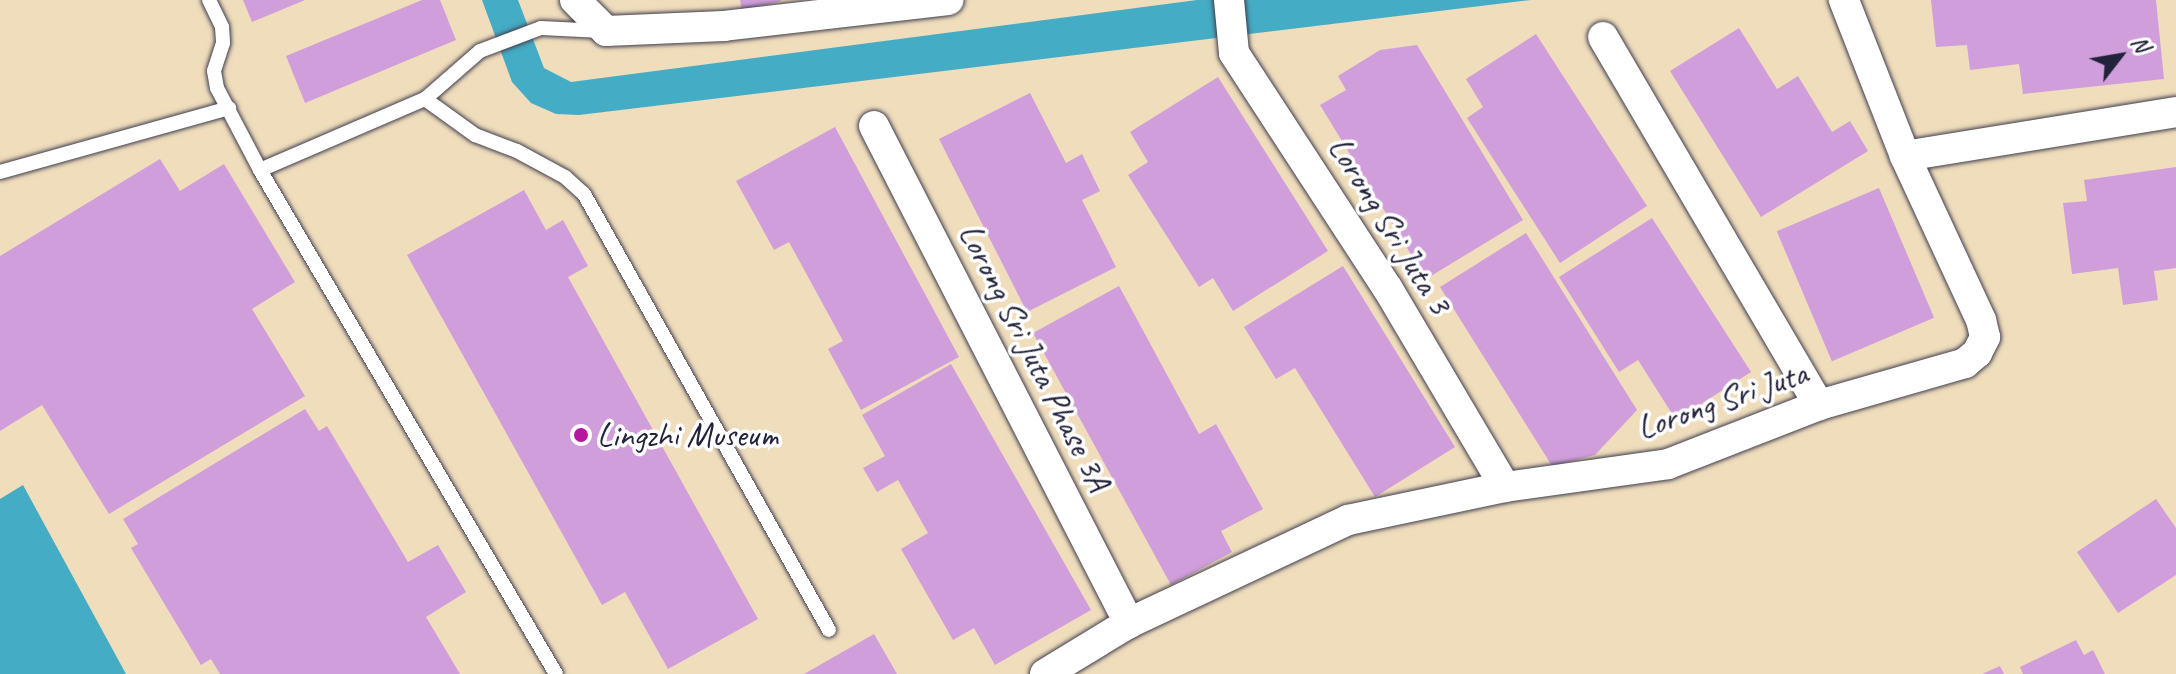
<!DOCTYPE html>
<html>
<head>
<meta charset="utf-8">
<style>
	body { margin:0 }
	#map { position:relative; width:2176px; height:674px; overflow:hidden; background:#efddbc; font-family:Caveat,sans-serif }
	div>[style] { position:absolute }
	.water>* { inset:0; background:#44acc4 }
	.building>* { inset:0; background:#d09fdb; transform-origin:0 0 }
	.roads { filter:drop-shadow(0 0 2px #413e4e) drop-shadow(0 0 2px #413e4e) }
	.service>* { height:14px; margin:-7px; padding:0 7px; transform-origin:7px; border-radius:7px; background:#fff }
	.minor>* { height:30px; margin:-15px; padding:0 15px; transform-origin:15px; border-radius:15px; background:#fff }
	.dots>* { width:22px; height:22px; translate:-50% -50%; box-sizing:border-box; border:4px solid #fff; border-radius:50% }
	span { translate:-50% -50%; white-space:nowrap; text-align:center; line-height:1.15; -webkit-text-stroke:7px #fff; paint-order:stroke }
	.street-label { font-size:34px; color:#22223b }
	.poi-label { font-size:34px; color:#22223b }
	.left { translate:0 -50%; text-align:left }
	.north { position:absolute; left:2080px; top:16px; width:80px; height:80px; -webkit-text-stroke:6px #fff; paint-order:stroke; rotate:59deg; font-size:22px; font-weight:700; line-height:32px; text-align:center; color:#22223b }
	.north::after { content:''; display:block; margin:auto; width:28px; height:36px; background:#22223b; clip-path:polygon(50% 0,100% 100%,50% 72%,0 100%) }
</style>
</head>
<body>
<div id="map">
	<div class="water">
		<div style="clip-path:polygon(482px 0,518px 0,544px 68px,571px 82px,1197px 0,1531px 0,579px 115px,556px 114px,531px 103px,512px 82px)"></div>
		<div style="clip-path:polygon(23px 485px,126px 674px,0 674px,0 499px)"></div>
	</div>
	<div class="building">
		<div style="clip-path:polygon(243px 0,305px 0,252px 22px)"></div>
		<div style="clip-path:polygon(422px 0,440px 0,456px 40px,305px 103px,286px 56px)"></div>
		<div style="clip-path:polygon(740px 0,781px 0,781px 1px,742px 10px)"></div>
		<div style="clip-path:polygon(1931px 0,2156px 0,2164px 79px,2023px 94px,2019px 64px,1970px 70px,1967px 45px,1936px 47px)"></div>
		<div style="clip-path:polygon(1739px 28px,1777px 89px,1798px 76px,1832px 132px,1850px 121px,1868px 151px,1761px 217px,1670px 71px)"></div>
		<div style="clip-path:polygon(1536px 34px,1647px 206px,1560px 263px,1467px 118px,1483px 107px,1466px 79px)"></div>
		<div style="clip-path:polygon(1417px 45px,1523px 220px,1426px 279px,1320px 105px,1346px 90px,1338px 76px,1380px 50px)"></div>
		<div style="clip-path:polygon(1218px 77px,1328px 251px,1233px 311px,1213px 278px,1199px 287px,1128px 175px,1148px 162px,1130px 132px)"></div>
		<div style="clip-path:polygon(1030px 93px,1066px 163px,1082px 154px,1100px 191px,1082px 200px,1116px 267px,1027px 312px,939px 139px)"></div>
		<div style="clip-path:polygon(835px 127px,959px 357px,861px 410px,828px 349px,843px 341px,789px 242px,774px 250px,736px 181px)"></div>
		<div style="clip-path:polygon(160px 159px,180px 191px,224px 164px,295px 282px,252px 309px,305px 396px,109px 514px,42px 405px,0 431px,0 256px)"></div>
		<div style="clip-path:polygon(2176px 167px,2176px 268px,2154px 271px,2158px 300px,2123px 305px,2118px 268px,2072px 274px,2063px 203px,2087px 201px,2084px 180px)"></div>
		<div style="left:1879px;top:188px;width:141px;height:111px;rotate:67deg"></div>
		<div style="clip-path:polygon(524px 190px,546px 230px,563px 220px,588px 266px,568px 277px,758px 619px,668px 669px,625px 592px,602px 605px,407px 255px)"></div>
		<div style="clip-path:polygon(1652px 218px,1751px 372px,1676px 420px,1638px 360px,1619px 372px,1559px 277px)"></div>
		<div style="clip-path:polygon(1526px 233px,1637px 410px,1595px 455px,1552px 466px,1440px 287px)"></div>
		<div style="clip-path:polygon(1343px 266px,1455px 447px,1375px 497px,1295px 368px,1276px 379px,1244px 327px)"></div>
		<div style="clip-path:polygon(1119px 286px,1199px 434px,1216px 424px,1263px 509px,1221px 531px,1232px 552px,1171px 585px,1033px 333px)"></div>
		<div style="clip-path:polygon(951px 364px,1091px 610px,995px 665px,974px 628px,953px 640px,901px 549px,928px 533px,898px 480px,877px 492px,863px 468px,885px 456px,862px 415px)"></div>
		<div style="clip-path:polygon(305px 409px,319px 431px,327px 426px,408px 562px,438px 545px,466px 592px,426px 617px,460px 674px,220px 674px,211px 659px,201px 665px,131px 548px,138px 544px,123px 519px)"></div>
		<div style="clip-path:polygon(2156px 499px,2176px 528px,2176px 575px,2118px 613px,2077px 552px)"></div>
		<div style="clip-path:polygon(874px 634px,897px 674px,804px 674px)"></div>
		<div style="clip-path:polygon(2076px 640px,2084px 655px,2093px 650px,2105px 674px,2023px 674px,2020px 667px)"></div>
		<div style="clip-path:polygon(2000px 666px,2004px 674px,1982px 674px)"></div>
	</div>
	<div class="roads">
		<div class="service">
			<div style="left:209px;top:0;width:30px;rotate:64deg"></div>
			<div style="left:222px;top:27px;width:16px;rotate:86deg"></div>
			<div style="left:223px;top:43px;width:29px;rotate:108deg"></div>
			<div style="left:214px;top:71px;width:17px;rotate:80deg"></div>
			<div style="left:217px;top:88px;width:93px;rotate:62.3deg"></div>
			<div style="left:260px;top:170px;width:584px;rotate:59.57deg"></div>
			<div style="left:425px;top:99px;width:62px;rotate:35.8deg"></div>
			<div style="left:475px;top:135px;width:45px;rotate:20.9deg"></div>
			<div style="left:517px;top:151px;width:55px;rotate:28.4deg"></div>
			<div style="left:565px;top:177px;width:25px;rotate:42deg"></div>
			<div style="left:584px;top:194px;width:500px;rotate:60.67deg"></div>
			<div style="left:260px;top:170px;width:180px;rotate:-23.3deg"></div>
			<div style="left:425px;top:99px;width:73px;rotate:-41.1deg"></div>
			<div style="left:480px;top:51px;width:65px;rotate:-20.7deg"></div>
			<div style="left:541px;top:28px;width:61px;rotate:2.8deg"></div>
			<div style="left:0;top:172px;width:238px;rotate:-15.6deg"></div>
		</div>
		<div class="minor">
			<div style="left:575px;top:0;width:44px;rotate:45deg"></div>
			<div style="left:606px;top:31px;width:118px;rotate:-2.4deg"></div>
			<div style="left:724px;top:26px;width:226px;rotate:-6.6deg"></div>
			<div style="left:1229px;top:0;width:53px;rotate:84.6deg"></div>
			<div style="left:1234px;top:53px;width:282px;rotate:56.9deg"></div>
			<div style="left:1388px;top:289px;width:230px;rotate:59.4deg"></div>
			<div style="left:1603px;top:37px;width:427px;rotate:59.6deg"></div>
			<div style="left:874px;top:126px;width:559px;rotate:62.84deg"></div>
			<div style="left:1905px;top:156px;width:275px;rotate:-9.2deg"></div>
			<div style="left:1045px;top:674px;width:98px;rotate:-31.3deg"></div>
			<div style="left:1129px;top:623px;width:242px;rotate:-25.2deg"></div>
			<div style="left:1348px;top:520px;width:160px;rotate:-11.9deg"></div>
			<div style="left:1505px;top:487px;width:165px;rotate:-8deg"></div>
			<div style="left:1668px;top:464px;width:162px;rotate:-21.3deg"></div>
			<div style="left:1819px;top:405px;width:152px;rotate:-16deg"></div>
			<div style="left:1965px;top:363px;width:16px;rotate:-40deg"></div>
			<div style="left:1977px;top:353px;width:18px;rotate:-63deg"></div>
			<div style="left:1985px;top:337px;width:17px;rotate:-103deg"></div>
			<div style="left:1981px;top:320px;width:181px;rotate:-114.9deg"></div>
			<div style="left:1905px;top:156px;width:168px;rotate:-111.4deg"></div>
		</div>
	</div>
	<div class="dots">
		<div style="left:581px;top:435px;background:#b5179e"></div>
	</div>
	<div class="street-label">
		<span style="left:1390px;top:225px;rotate:58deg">Lorong Sri Juta 3</span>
		<span style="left:1035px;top:357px;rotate:63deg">Lorong Sri Juta Phase 3A</span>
		<span style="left:1722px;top:400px;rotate:-19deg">Lorong Sri Juta</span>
	</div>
	<div class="poi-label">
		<span class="left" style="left:597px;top:435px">Lingzhi Museum</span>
	</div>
	<div class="north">N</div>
</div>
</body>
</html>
